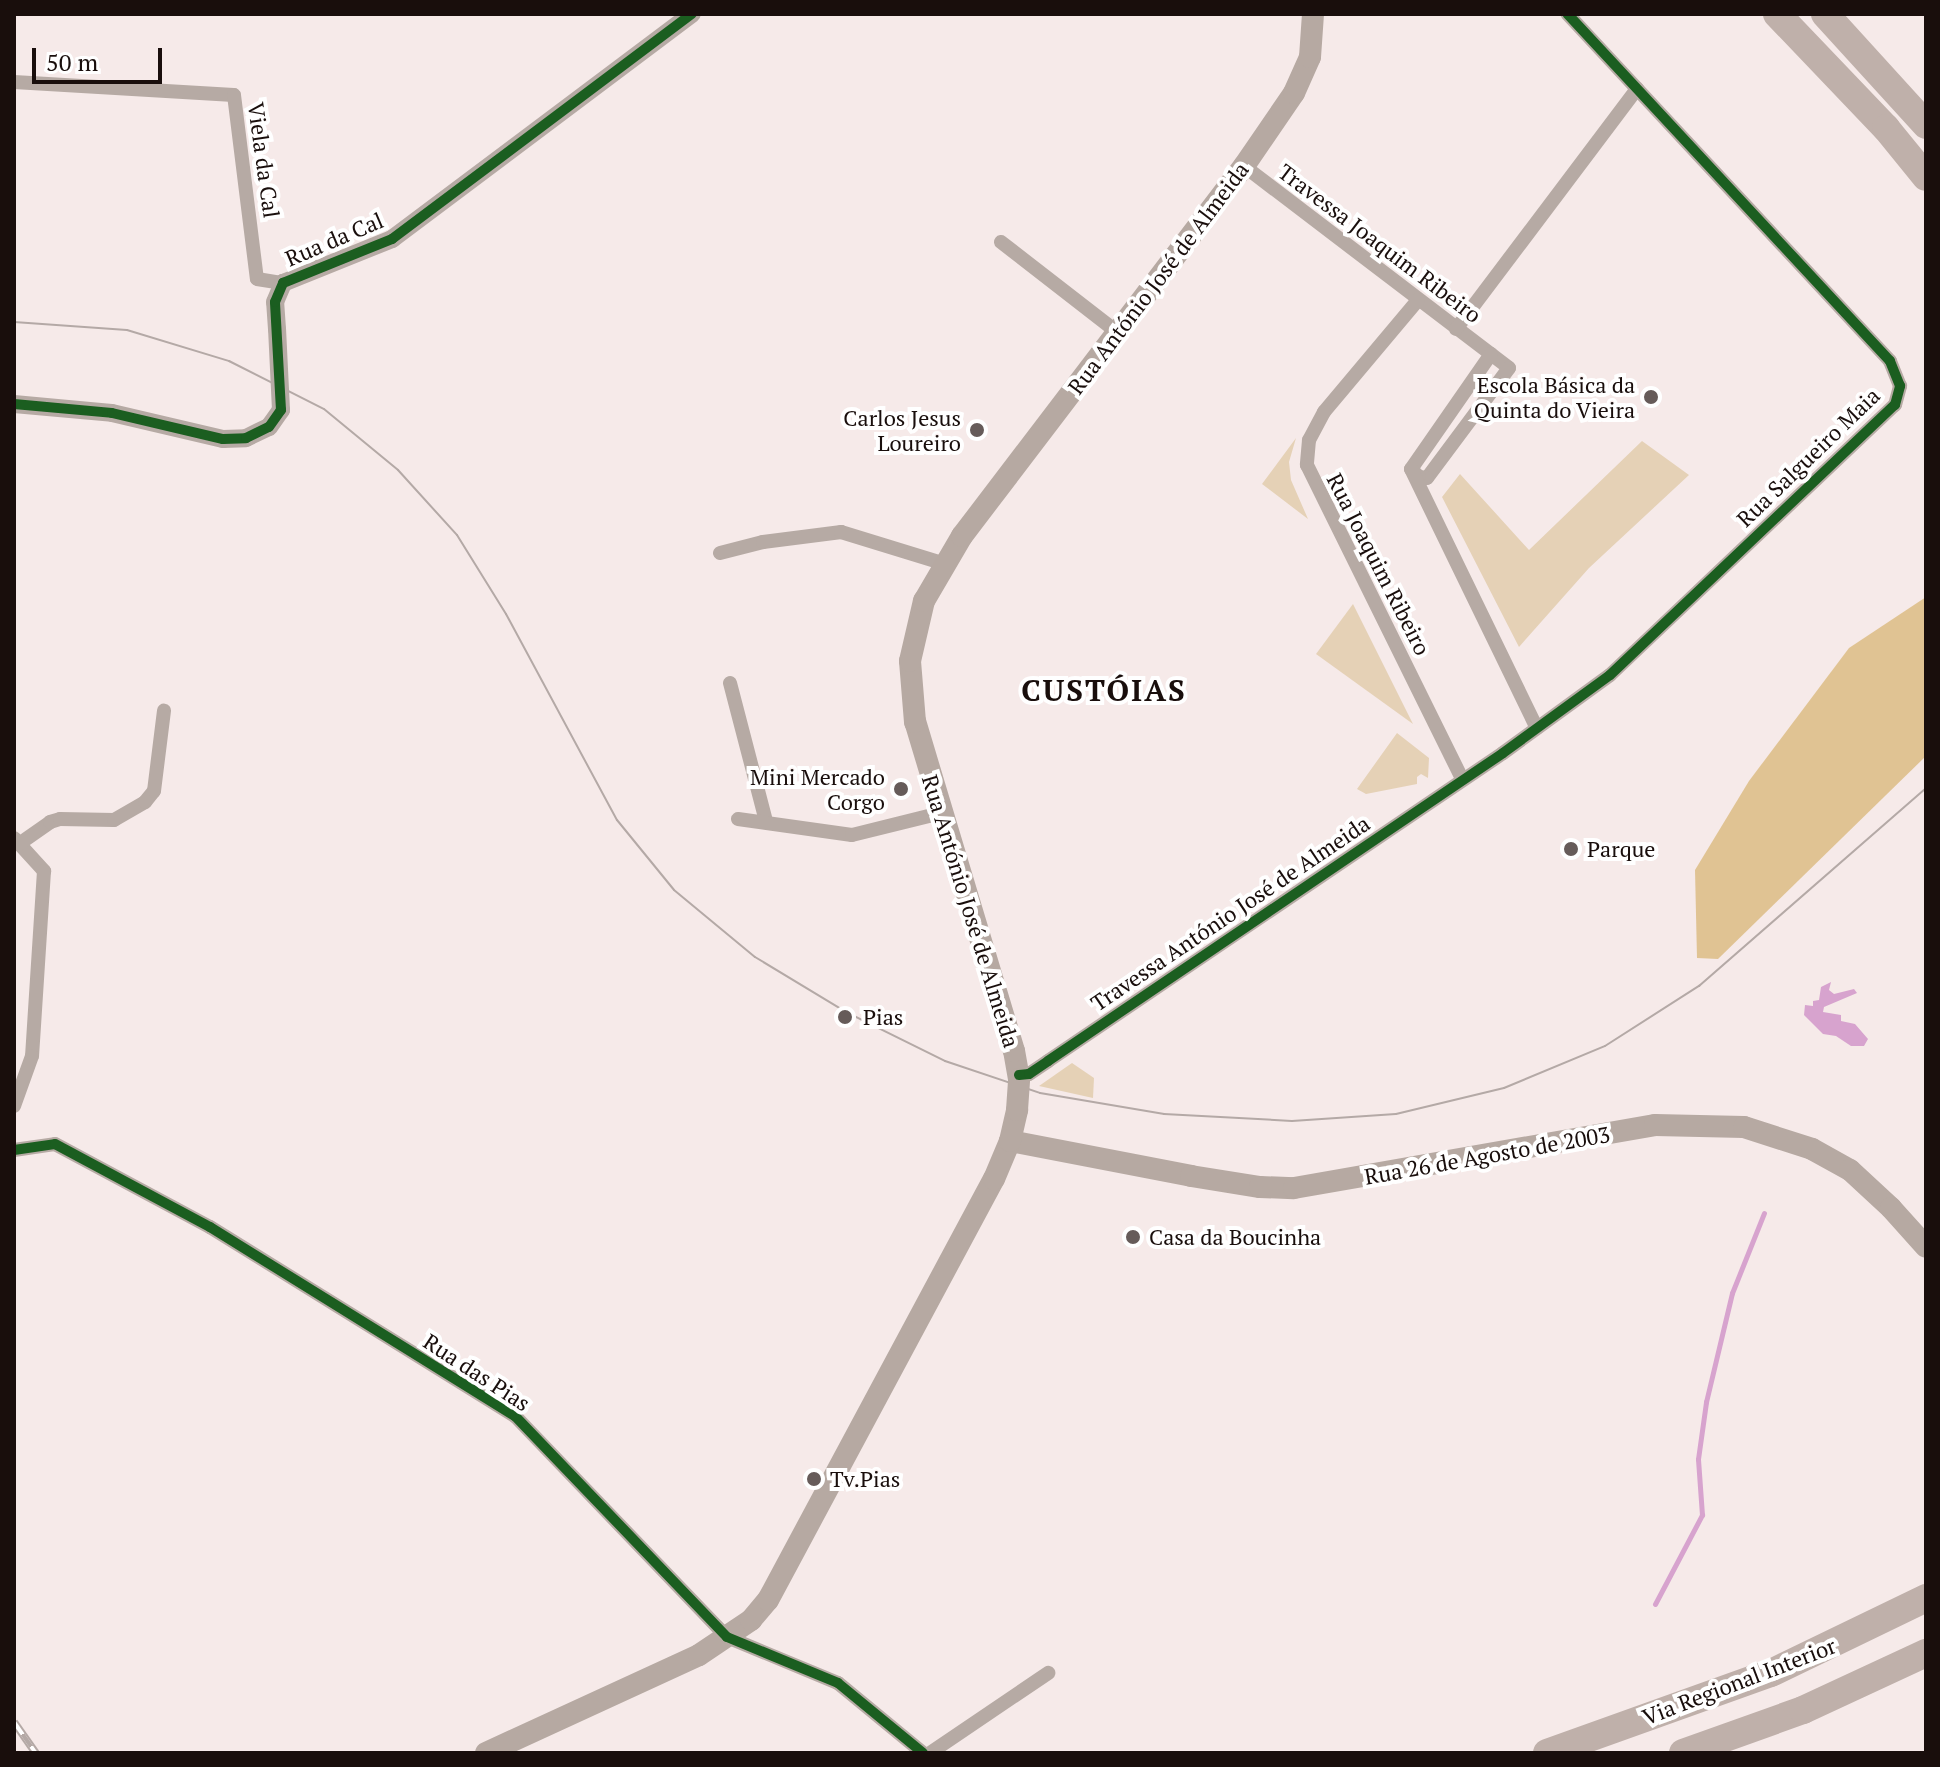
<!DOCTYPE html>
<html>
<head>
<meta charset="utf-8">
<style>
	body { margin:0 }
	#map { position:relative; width:1940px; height:1767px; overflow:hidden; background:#f6eae9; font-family:"PT Serif",serif }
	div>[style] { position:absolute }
	.green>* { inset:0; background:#e5d1b6 }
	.forest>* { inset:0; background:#e0c393 }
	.water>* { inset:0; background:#d7a3ce }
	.stream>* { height:5px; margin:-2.5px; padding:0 2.5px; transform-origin:2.5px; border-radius:2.5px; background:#d7a3ce }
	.minor>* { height:14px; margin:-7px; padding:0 7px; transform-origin:7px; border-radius:7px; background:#b6aaa4 }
	.tertiary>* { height:18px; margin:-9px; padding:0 9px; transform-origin:9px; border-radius:9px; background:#b6aaa4 }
	.secondary>* { height:22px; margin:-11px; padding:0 11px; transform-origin:11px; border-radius:11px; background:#b6a9a2 }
	.motorway>* { height:28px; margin:-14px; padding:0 14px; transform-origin:14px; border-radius:14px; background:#bfb0aa }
	.tram>* { height:2px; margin:-1px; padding:0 1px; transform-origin:1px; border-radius:1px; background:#b4a9a6 }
	.rail>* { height:8px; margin-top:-4px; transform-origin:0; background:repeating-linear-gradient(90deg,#fff 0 15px,#b4a9a6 0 30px); box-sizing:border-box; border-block:2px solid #b4a9a6 }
	.tertiary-bridge>* { height:18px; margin:-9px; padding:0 9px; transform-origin:9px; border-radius:9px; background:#b6aaa4 }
	.secondary-bridge>* { height:22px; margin:-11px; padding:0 11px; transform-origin:11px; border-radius:11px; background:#b6a9a2 }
	.cycleway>* { height:10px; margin:-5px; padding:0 5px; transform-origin:5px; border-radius:5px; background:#1b5e20 }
	.dots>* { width:22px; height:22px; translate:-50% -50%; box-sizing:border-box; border:4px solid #fff; border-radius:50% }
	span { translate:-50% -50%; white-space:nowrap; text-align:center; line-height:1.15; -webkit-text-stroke:8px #fff; paint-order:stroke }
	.street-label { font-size:22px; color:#190e0c }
	.poi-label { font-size:22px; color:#190e0c }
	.right { translate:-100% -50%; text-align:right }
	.left { translate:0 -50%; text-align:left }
	.district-label { font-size:30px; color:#190e0c; font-weight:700; letter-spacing:2px }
	.frame { position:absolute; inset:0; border:16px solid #190e0c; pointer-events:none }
	.scale { position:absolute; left:32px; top:48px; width:130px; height:36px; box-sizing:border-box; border:4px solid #190e0c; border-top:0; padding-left:10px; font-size:24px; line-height:28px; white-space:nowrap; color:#190e0c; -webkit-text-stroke:6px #fff; paint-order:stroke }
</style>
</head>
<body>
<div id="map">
	<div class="green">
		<div style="clip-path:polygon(1296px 438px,1289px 462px,1291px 480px,1308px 519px,1262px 484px)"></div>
		<div style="clip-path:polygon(1642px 441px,1689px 475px,1589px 568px,1519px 647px,1442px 497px,1460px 474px,1529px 550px)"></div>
		<div style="clip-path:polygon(1353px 604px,1413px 724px,1316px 654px)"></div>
		<div style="clip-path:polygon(1397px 733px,1429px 758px,1428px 778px,1421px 774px,1417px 777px,1417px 784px,1366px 794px,1357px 789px)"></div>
		<div style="clip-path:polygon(1072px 1063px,1094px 1078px,1093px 1098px,1039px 1086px)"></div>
	</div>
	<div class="forest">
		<div style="clip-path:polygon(1926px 597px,1926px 756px,1718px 959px,1697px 958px,1695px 870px,1749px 781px,1849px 648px)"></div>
	</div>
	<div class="water">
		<div style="clip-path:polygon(1831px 982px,1829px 990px,1834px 994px,1854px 989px,1857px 993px,1824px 1007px,1823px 1012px,1841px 1015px,1841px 1021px,1855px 1024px,1868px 1039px,1864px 1046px,1851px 1046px,1836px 1036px,1823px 1034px,1804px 1015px,1805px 1005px,1813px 1006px,1813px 1001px,1819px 1000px,1821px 987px)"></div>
	</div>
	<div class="stream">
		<div style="left:1655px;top:1604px;width:101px;rotate:-62.2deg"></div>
		<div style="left:1702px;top:1515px;width:56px;rotate:-94.1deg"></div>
		<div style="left:1698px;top:1459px;width:58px;rotate:-82deg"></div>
		<div style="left:1706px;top:1402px;width:112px;rotate:-76.6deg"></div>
		<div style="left:1732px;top:1293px;width:86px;rotate:-68.2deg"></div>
	</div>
	<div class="minor">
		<div style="left:14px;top:82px;width:220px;rotate:3.4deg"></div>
		<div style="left:234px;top:95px;width:185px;rotate:82.9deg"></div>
		<div style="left:257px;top:279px;width:26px;rotate:9deg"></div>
		<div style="left:1244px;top:166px;width:333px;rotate:37.3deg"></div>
		<div style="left:1509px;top:368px;width:137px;rotate:126.7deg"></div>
		<div style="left:1427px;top:478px;width:8px;rotate:-173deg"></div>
		<div style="left:1419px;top:477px;width:11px;rotate:-135deg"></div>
		<div style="left:1001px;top:242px;width:147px;rotate:37.8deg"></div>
		<div style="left:1418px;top:300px;width:146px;rotate:130deg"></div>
		<div style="left:1324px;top:412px;width:32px;rotate:118deg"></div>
		<div style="left:1309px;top:440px;width:25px;rotate:95deg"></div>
		<div style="left:1307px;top:465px;width:350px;rotate:63.7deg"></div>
		<div style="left:1456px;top:329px;width:301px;rotate:-53deg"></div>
		<div style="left:1491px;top:354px;width:140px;rotate:124.8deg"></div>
		<div style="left:1411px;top:469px;width:288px;rotate:64.1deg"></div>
		<div style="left:720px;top:553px;width:44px;rotate:-14.3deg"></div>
		<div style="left:763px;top:542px;width:79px;rotate:-7.3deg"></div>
		<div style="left:841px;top:532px;width:109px;rotate:17.1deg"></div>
		<div style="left:730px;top:683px;width:143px;rotate:75.4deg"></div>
		<div style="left:738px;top:819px;width:115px;rotate:8deg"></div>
		<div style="left:852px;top:835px;width:92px;rotate:-13.9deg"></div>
		<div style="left:14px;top:838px;width:45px;rotate:47.7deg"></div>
		<div style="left:44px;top:871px;width:185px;rotate:93.7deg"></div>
		<div style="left:32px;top:1056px;width:53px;rotate:109.8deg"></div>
		<div style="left:19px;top:844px;width:38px;rotate:-35deg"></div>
		<div style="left:50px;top:822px;width:10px;rotate:-17deg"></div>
		<div style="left:60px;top:819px;width:54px;rotate:1.1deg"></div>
		<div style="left:114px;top:820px;width:36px;rotate:-30deg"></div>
		<div style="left:145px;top:802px;width:14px;rotate:-51deg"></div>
		<div style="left:154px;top:791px;width:81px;rotate:-82.9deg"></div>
		<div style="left:1019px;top:1075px;width:10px;rotate:-6deg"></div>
		<div style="left:1029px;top:1074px;width:23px;rotate:-34deg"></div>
		<div style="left:1048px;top:1061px;width:549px;rotate:-34.09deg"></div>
		<div style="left:1503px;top:753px;width:132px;rotate:-36.1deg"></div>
		<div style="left:1610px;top:675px;width:393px;rotate:-43.5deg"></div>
		<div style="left:1895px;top:405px;width:20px;rotate:-75deg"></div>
		<div style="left:1900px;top:386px;width:27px;rotate:-112deg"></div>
		<div style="left:1890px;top:361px;width:474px;rotate:-132.9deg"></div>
		<div style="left:14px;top:1150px;width:41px;rotate:-8.3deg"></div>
		<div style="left:55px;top:1144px;width:176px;rotate:28.2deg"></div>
		<div style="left:210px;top:1227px;width:359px;rotate:31.8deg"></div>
		<div style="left:515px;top:1416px;width:306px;rotate:46.2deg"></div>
		<div style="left:727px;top:1637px;width:120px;rotate:22.5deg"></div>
		<div style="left:838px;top:1683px;width:110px;rotate:39.5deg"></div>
		<div style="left:930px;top:1753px;width:143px;rotate:-34.1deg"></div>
	</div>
	<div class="tertiary">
		<div style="left:277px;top:329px;width:27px;rotate:-94deg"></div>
		<div style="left:275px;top:302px;width:21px;rotate:-67deg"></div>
		<div style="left:283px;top:283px;width:118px;rotate:-22deg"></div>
		<div style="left:392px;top:239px;width:375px;rotate:-36.9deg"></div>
		<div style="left:14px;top:404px;width:98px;rotate:5.2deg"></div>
		<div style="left:112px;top:413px;width:114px;rotate:13.2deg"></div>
		<div style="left:223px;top:439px;width:23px;rotate:-2deg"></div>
		<div style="left:246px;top:438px;width:25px;rotate:-26deg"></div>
	</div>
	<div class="secondary">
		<div style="left:1019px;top:1079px;width:28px;rotate:-100deg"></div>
		<div style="left:1014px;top:1051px;width:344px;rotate:-106.7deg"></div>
		<div style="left:915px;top:722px;width:61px;rotate:-94.7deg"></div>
		<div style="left:910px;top:661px;width:62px;rotate:-76.9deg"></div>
		<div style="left:924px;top:601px;width:75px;rotate:-59.7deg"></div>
		<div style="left:962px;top:536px;width:465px;rotate:-52.7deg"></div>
		<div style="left:1244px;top:166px;width:88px;rotate:-55.6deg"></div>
		<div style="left:1294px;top:93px;width:39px;rotate:-66deg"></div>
		<div style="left:1310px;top:57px;width:43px;rotate:-86deg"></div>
		<div style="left:1010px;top:1141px;width:184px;rotate:10.9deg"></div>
		<div style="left:1191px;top:1176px;width:70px;rotate:9.1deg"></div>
		<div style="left:1260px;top:1187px;width:34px;rotate:2deg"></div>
		<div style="left:1294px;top:1188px;width:366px;rotate:-9.9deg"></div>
		<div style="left:1655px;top:1125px;width:89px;rotate:1.3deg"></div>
		<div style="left:1744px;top:1127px;width:71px;rotate:17.9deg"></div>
		<div style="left:1812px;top:1149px;width:43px;rotate:28.9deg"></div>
		<div style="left:1850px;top:1170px;width:56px;rotate:42.8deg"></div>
		<div style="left:1891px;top:1208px;width:52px;rotate:48.1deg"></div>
		<div style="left:486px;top:1753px;width:234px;rotate:-24.7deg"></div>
		<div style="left:699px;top:1655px;width:63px;rotate:-33.9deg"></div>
		<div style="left:751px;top:1620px;width:26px;rotate:-50deg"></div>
		<div style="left:768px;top:1600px;width:478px;rotate:-61.8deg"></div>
		<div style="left:994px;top:1179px;width:41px;rotate:-67.2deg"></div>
		<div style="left:1010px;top:1141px;width:32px;rotate:-77deg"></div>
	</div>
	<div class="motorway">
		<div style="left:1777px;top:14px;width:158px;rotate:46.3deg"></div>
		<div style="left:1886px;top:128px;width:63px;rotate:50.8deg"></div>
		<div style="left:1825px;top:14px;width:150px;rotate:47.7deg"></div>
		<div style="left:1547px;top:1753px;width:238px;rotate:-19.7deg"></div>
		<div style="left:1771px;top:1673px;width:172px;rotate:-25.8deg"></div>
		<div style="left:1683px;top:1753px;width:127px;rotate:-19.7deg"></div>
		<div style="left:1803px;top:1710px;width:136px;rotate:-24.9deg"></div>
	</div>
	<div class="tram">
		<div style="left:14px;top:322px;width:113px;rotate:4deg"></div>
		<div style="left:127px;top:330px;width:107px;rotate:16.9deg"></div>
		<div style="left:229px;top:361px;width:106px;rotate:26.8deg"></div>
		<div style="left:324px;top:409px;width:96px;rotate:39.5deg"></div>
		<div style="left:398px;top:470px;width:88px;rotate:47.8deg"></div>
		<div style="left:457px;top:535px;width:93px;rotate:58.2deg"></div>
		<div style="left:506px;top:614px;width:234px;rotate:61.7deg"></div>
		<div style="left:617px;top:820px;width:90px;rotate:50.8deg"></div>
		<div style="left:674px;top:890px;width:105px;rotate:39.6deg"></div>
		<div style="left:755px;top:957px;width:109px;rotate:31.1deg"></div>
		<div style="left:848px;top:1013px;width:108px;rotate:26.3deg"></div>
		<div style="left:945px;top:1061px;width:100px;rotate:18.6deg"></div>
		<div style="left:1040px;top:1093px;width:126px;rotate:9.6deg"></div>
		<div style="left:1164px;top:1114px;width:128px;rotate:3.1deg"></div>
		<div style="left:1292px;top:1121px;width:104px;rotate:-3.9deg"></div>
		<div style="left:1396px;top:1114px;width:111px;rotate:-13.5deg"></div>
		<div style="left:1504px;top:1088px;width:109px;rotate:-22.6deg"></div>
		<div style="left:1605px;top:1046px;width:112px;rotate:-32.6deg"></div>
		<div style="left:1699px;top:986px;width:301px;rotate:-41.1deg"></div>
	</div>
	<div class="rail">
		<div style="left:14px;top:1722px;width:38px;rotate:55deg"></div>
	</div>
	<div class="tertiary-bridge">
		<div style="left:269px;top:427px;width:21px;rotate:-55deg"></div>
		<div style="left:281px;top:410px;width:81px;rotate:-92.8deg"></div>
	</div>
	<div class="secondary-bridge">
		<div style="left:1017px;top:1110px;width:31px;rotate:-86deg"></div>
	</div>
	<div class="cycleway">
		<div style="left:14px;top:404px;width:98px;rotate:5.2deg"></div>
		<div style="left:112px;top:413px;width:114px;rotate:13.2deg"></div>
		<div style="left:223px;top:439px;width:23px;rotate:-2deg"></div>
		<div style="left:246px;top:438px;width:25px;rotate:-26deg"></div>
		<div style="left:269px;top:427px;width:21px;rotate:-55deg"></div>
		<div style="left:281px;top:410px;width:108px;rotate:-93.2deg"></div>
		<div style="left:275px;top:302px;width:21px;rotate:-67deg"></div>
		<div style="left:283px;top:283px;width:118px;rotate:-22deg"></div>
		<div style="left:392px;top:239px;width:375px;rotate:-36.9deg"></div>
		<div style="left:1019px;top:1075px;width:10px;rotate:-6deg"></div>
		<div style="left:1029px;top:1074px;width:23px;rotate:-34deg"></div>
		<div style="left:1048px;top:1061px;width:549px;rotate:-34.09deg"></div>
		<div style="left:1503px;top:753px;width:132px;rotate:-36.1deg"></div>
		<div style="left:1610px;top:675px;width:393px;rotate:-43.5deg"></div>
		<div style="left:1895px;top:405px;width:20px;rotate:-75deg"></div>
		<div style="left:1900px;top:386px;width:27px;rotate:-112deg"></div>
		<div style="left:1890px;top:361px;width:474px;rotate:-132.9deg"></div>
		<div style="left:14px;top:1150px;width:41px;rotate:-8.3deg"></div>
		<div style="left:55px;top:1144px;width:176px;rotate:28.2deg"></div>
		<div style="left:210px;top:1227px;width:359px;rotate:31.8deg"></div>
		<div style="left:515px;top:1416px;width:306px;rotate:46.2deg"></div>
		<div style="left:727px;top:1637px;width:120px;rotate:22.5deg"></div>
		<div style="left:838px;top:1683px;width:110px;rotate:39.5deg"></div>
	</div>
	<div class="dots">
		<div style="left:1651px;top:397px;background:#665b59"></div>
		<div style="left:977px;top:430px;background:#665b59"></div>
		<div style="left:901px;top:789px;background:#665b59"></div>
		<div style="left:1571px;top:849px;background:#665b59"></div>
		<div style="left:845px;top:1017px;background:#665b59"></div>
		<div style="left:1133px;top:1237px;background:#665b59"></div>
		<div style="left:814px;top:1479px;background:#665b59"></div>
	</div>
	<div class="street-label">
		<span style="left:264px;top:160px;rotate:82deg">Viela da Cal</span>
		<span style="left:334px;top:239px;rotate:-23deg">Rua da Cal</span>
		<span style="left:1380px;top:243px;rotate:37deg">Travessa Joaquim Ribeiro</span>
		<span style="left:1158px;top:278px;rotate:-53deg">Rua António José de Almeida</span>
		<span style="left:1808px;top:457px;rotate:-44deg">Rua Salgueiro Maia</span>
		<span style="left:1379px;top:564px;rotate:63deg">Rua Joaquim Ribeiro</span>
		<span style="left:971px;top:911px;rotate:73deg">Rua António José de Almeida</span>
		<span style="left:1230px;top:913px;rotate:-34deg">Travessa António José de Almeida</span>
		<span style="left:1487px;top:1155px;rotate:-10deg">Rua 26 de Agosto de 2003</span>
		<span style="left:477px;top:1372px;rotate:33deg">Rua das Pias</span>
		<span style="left:1739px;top:1681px;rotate:-21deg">Via Regional Interior</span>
	</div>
	<div class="poi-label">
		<span class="right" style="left:1635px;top:397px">Escola Básica da<br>Quinta do Vieira</span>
		<span class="right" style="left:961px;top:430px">Carlos Jesus<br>Loureiro</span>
		<span class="right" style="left:885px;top:789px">Mini Mercado<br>Corgo</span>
		<span class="left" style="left:1587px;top:849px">Parque</span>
		<span class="left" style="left:863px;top:1017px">Pias</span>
		<span class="left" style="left:1149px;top:1237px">Casa da Boucinha</span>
		<span class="left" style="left:830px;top:1479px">Tv.Pias</span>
	</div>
	<div class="district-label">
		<span style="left:1104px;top:690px">CUSTÓIAS</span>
	</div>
	<div class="frame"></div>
	<div class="scale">50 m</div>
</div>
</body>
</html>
